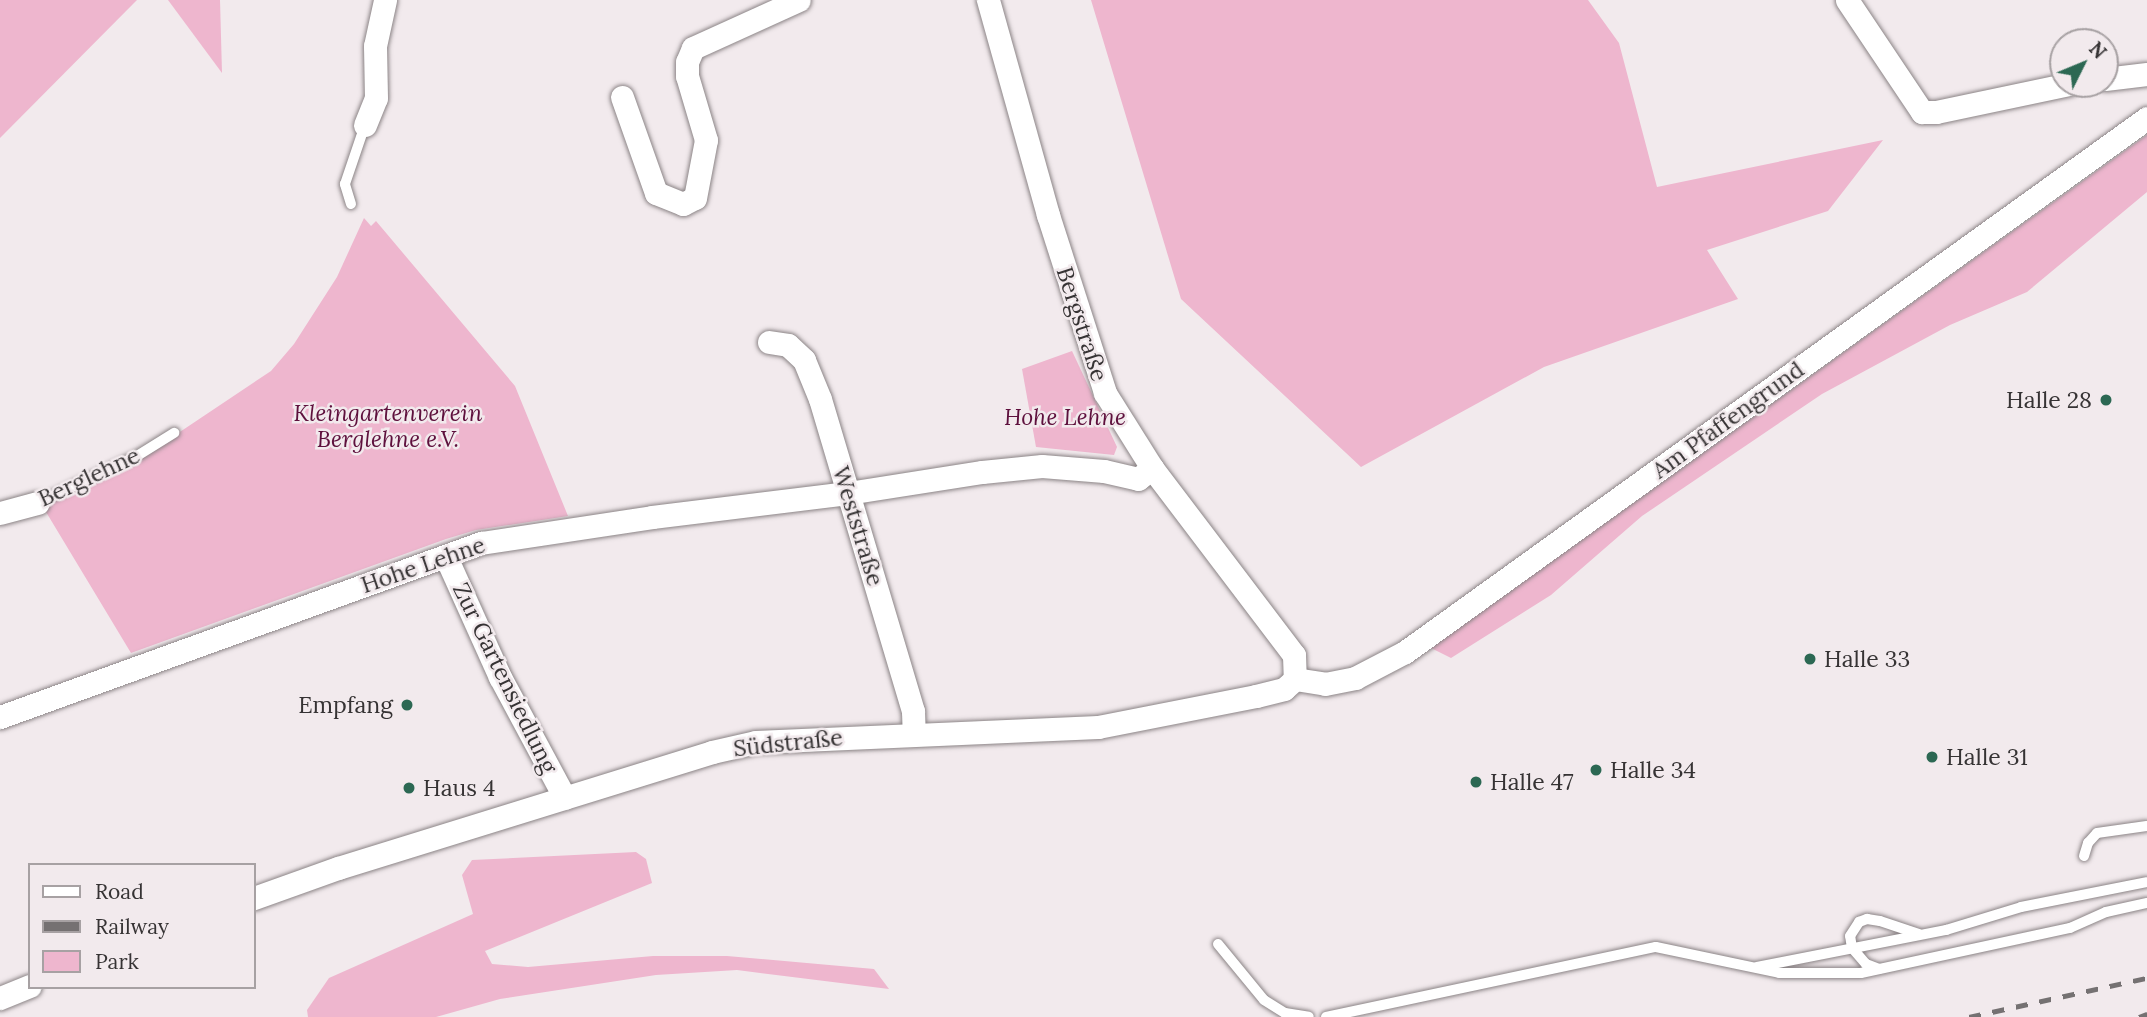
<!DOCTYPE html>
<html>
<head>
<meta charset="utf-8">
<style>
	body { margin:0 }
	#map { position:relative; width:2147px; height:1017px; overflow:hidden; background:#f2eaed; font-family:Lora,serif }
	div>[style] { position:absolute }
	.green>* { inset:0; background:#eeb6ce }
	.roads { filter:drop-shadow(0 0 2px #8b8486) drop-shadow(0 0 2px #8b8486) }
	.lane>* { height:10px; margin:-5px; padding:0 5px; transform-origin:5px; border-radius:5px; background:#fff }
	.street>* { height:23px; margin:-11.5px; padding:0 11.5px; transform-origin:11.5px; border-radius:11.5px; background:#fff }
	.rail>* { height:5px; margin-top:-2.5px; transform-origin:0; background:repeating-linear-gradient(90deg,#757172 0 12px,transparent 0 24px) }
	.dots>* { width:19px; height:19px; translate:-50% -50%; box-sizing:border-box; border:4px solid #f2eaed; border-radius:50% }
	span { translate:-50% -50%; white-space:nowrap; text-align:center; line-height:1.15; -webkit-text-stroke:5px #f2eaed; paint-order:stroke }
	.street-label { font-size:23px; color:#363334 }
	.poi-label { font-size:23px; color:#363334 }
	.right { translate:-100% -50%; text-align:right }
	.left { translate:0 -50%; text-align:left }
	.park-label { font-size:23px; color:#5e103d; font-style:italic }
	.legend { position:absolute; left:28px; top:863px; width:228px; height:126px; box-sizing:border-box; background:#f2eaed; border:2px solid #a7a1a3; margin:0; padding:9px 12px; list-style:none; font-size:21px; color:#363334 }
	.legend li { display:flex; align-items:center; gap:14px; height:35px }
	.legend b { width:35px; border:2px solid #a7a1a3 }
	.north { position:absolute; left:2049px; top:28px; width:70px; height:70px; box-sizing:border-box; background:#f2eaed; border:2px solid #a7a1a3; border-radius:50%; rotate:47deg; font-size:19px; font-weight:700; line-height:28px; text-align:center; color:#363334 }
	.north::after { content:''; display:block; margin:auto; width:24px; height:32px; background:#2c6853; clip-path:polygon(50% 0,100% 100%,50% 72%,0 100%) }
</style>
</head>
<body>
<div id="map">
	<div class="green">
		<div style="clip-path:polygon(0 0,137px 0,0 138px)"></div>
		<div style="clip-path:polygon(168px 0,220px 0,222px 73px)"></div>
		<div style="clip-path:polygon(1091px 0,1588px 0,1619px 43px,1657px 187px,1883px 140px,1828px 211px,1707px 250px,1738px 299px,1544px 367px,1361px 467px,1181px 299px)"></div>
		<div style="clip-path:polygon(2147px 135px,2147px 192px,2027px 292px,1950px 325px,1822px 394px,1642px 516px,1551px 595px,1451px 658px,1431px 648px)"></div>
		<div style="clip-path:polygon(364px 218px,371px 226px,376px 221px,515px 386px,568px 516px,476px 530px,446px 539px,131px 653px,43px 507px,126px 468px,271px 371px,294px 344px,337px 277px)"></div>
		<div style="clip-path:polygon(1072px 351px,1117px 447px,1114px 455px,1036px 447px,1022px 369px)"></div>
		<div style="clip-path:polygon(636px 852px,646px 859px,652px 883px,485px 951px,492px 964px,528px 967px,653px 956px,727px 956px,874px 969px,889px 989px,737px 970px,656px 975px,500px 999px,436px 1017px,308px 1017px,307px 1010px,329px 978px,473px 914px,462px 875px,472px 860px)"></div>
	</div>
	<div class="roads">
		<div class="lane">
			<div style="left:351px;top:204px;width:21px;rotate:-107deg"></div>
			<div style="left:345px;top:184px;width:62px;rotate:-71.3deg"></div>
			<div style="left:38px;top:503px;width:110px;rotate:-25.4deg"></div>
			<div style="left:137px;top:456px;width:44px;rotate:-31.9deg"></div>
			<div style="left:2084px;top:856px;width:14px;rotate:-73deg"></div>
			<div style="left:2088px;top:843px;width:13px;rotate:-48deg"></div>
			<div style="left:2097px;top:833px;width:50px;rotate:-8deg"></div>
			<div style="left:1218px;top:944px;width:72px;rotate:50.6deg"></div>
			<div style="left:1264px;top:1000px;width:25px;rotate:32deg"></div>
			<div style="left:1285px;top:1013px;width:24px;rotate:9deg"></div>
			<div style="left:1757px;top:967px;width:193px;rotate:-11.1deg"></div>
			<div style="left:1946px;top:930px;width:78px;rotate:-17deg"></div>
			<div style="left:2021px;top:907px;width:128px;rotate:-11.2deg"></div>
			<div style="left:1879px;top:969px;width:14px;rotate:-159deg"></div>
			<div style="left:1866px;top:964px;width:21px;rotate:-131deg"></div>
			<div style="left:1852px;top:948px;width:12px;rotate:-99deg"></div>
			<div style="left:1850px;top:936px;width:17px;rotate:-57deg"></div>
			<div style="left:1859px;top:922px;width:9px;rotate:-21deg"></div>
			<div style="left:1867px;top:919px;width:13px;rotate:9deg"></div>
			<div style="left:1880px;top:921px;width:41px;rotate:18.4deg"></div>
			<div style="left:1326px;top:1017px;width:337px;rotate:-12deg"></div>
			<div style="left:1656px;top:947px;width:126px;rotate:11.9deg"></div>
			<div style="left:1779px;top:973px;width:82px"></div>
			<div style="left:1861px;top:973px;width:214px;rotate:-12.2deg"></div>
			<div style="left:2070px;top:928px;width:39px;rotate:-24deg"></div>
			<div style="left:2106px;top:912px;width:42px;rotate:-12.4deg"></div>
		</div>
		<div class="street">
			<div style="left:988px;top:0;width:223px;rotate:74.4deg"></div>
			<div style="left:1048px;top:215px;width:187px;rotate:72.2deg"></div>
			<div style="left:1105px;top:393px;width:89px;rotate:57.9deg"></div>
			<div style="left:1152px;top:468px;width:235px;rotate:52.8deg"></div>
			<div style="left:1294px;top:655px;width:24px;rotate:88deg"></div>
			<div style="left:1847px;top:0;width:135px;rotate:56.2deg"></div>
			<div style="left:1922px;top:112px;width:14px"></div>
			<div style="left:1936px;top:112px;width:136px;rotate:-11.9deg"></div>
			<div style="left:2105px;top:79px;width:42px;rotate:-6.8deg"></div>
			<div style="left:622px;top:97px;width:102px;rotate:70.5deg"></div>
			<div style="left:656px;top:193px;width:29px;rotate:22deg"></div>
			<div style="left:683px;top:204px;width:13px;rotate:-27deg"></div>
			<div style="left:695px;top:198px;width:59px;rotate:-79.3deg"></div>
			<div style="left:706px;top:140px;width:67px;rotate:-106.5deg"></div>
			<div style="left:687px;top:76px;width:14px;rotate:-90deg"></div>
			<div style="left:687px;top:62px;width:15px;rotate:-67deg"></div>
			<div style="left:693px;top:48px;width:116px;rotate:-24.4deg"></div>
			<div style="left:365px;top:125px;width:29px;rotate:-68deg"></div>
			<div style="left:376px;top:98px;width:52px;rotate:-91.1deg"></div>
			<div style="left:375px;top:46px;width:47px;rotate:-77.7deg"></div>
			<div style="left:769px;top:342px;width:19px;rotate:9deg"></div>
			<div style="left:788px;top:345px;width:22px;rotate:43deg"></div>
			<div style="left:804px;top:360px;width:42px;rotate:67.7deg"></div>
			<div style="left:820px;top:399px;width:326px;rotate:73.4deg"></div>
			<div style="left:913px;top:711px;width:23px;rotate:88deg"></div>
			<div style="left:0;top:513px;width:39px;rotate:-15deg"></div>
			<div style="left:446px;top:557px;width:132px;rotate:65.8deg"></div>
			<div style="left:500px;top:677px;width:137px;rotate:61.8deg"></div>
			<div style="left:1295px;top:679px;width:30px;rotate:9deg"></div>
			<div style="left:1325px;top:684px;width:31px;rotate:-11deg"></div>
			<div style="left:1355px;top:678px;width:56px;rotate:-27.5deg"></div>
			<div style="left:1405px;top:652px;width:914px;rotate:-35.74deg"></div>
			<div style="left:0;top:717px;width:512px;rotate:-19.89deg"></div>
			<div style="left:481px;top:543px;width:173px;rotate:-8.6deg"></div>
			<div style="left:652px;top:517px;width:197px;rotate:-7deg"></div>
			<div style="left:848px;top:493px;width:136px;rotate:-8.9deg"></div>
			<div style="left:982px;top:472px;width:60px;rotate:-5.7deg"></div>
			<div style="left:1042px;top:466px;width:62px;rotate:4.6deg"></div>
			<div style="left:1104px;top:471px;width:35px;rotate:13deg"></div>
			<div style="left:1138px;top:479px;width:18px;rotate:-38deg"></div>
			<div style="left:254px;top:898px;width:89px;rotate:-19.7deg"></div>
			<div style="left:338px;top:868px;width:392px;rotate:-17.2deg"></div>
			<div style="left:712px;top:752px;width:45px;rotate:-12.8deg"></div>
			<div style="left:756px;top:742px;width:342px;rotate:-2.5deg"></div>
			<div style="left:1098px;top:727px;width:161px;rotate:-11.1deg"></div>
			<div style="left:1256px;top:696px;width:29px;rotate:-14deg"></div>
			<div style="left:1284px;top:689px;width:15px;rotate:-42deg"></div>
			<div style="left:0;top:998px;width:32px;rotate:-22deg"></div>
		</div>
	</div>
	<div class="rail">
		<div style="left:1969px;top:1017px;width:182px;rotate:-12.4deg"></div>
		<div style="left:2139px;top:1017px;width:9px;rotate:-21deg"></div>
	</div>
	<div class="dots">
		<div style="left:2106px;top:400px;background:#2c6853"></div>
		<div style="left:1810px;top:659px;background:#2c6853"></div>
		<div style="left:407px;top:705px;background:#2c6853"></div>
		<div style="left:1932px;top:757px;background:#2c6853"></div>
		<div style="left:1596px;top:770px;background:#2c6853"></div>
		<div style="left:1476px;top:782px;background:#2c6853"></div>
		<div style="left:409px;top:788px;background:#2c6853"></div>
	</div>
	<div class="street-label">
		<span style="left:1082px;top:324px;rotate:72deg">Bergstraße</span>
		<span style="left:1728px;top:420px;rotate:-36deg">Am Pfaffengrund</span>
		<span style="left:89px;top:477px;rotate:-25deg">Berglehne</span>
		<span style="left:858px;top:526px;rotate:73deg">Weststraße</span>
		<span style="left:423px;top:565px;rotate:-19deg">Hohe Lehne</span>
		<span style="left:505px;top:678px;rotate:64deg">Zur Gartensiedlung</span>
		<span style="left:788px;top:743px;rotate:-6deg">Südstraße</span>
	</div>
	<div class="poi-label">
		<span class="right" style="left:2092px;top:400px">Halle 28</span>
		<span class="left" style="left:1824px;top:659px">Halle 33</span>
		<span class="right" style="left:393px;top:705px">Empfang</span>
		<span class="left" style="left:1946px;top:757px">Halle 31</span>
		<span class="left" style="left:1610px;top:770px">Halle 34</span>
		<span class="left" style="left:1490px;top:782px">Halle 47</span>
		<span class="left" style="left:423px;top:788px">Haus 4</span>
	</div>
	<div class="park-label">
		<span style="left:388px;top:426px">Kleingartenverein<br>Berglehne e.V.</span>
		<span style="left:1065px;top:417px">Hohe Lehne</span>
	</div>
	<ul class="legend">
	<li><b style="height:9px;background:#fff"></b>Road</li>
	<li><b style="height:9px;background:#757172"></b>Railway</li>
	<li><b style="height:19px;background:#eeb6ce"></b>Park</li>
	</ul>
	<div class="north">N</div>
</div>
</body>
</html>
